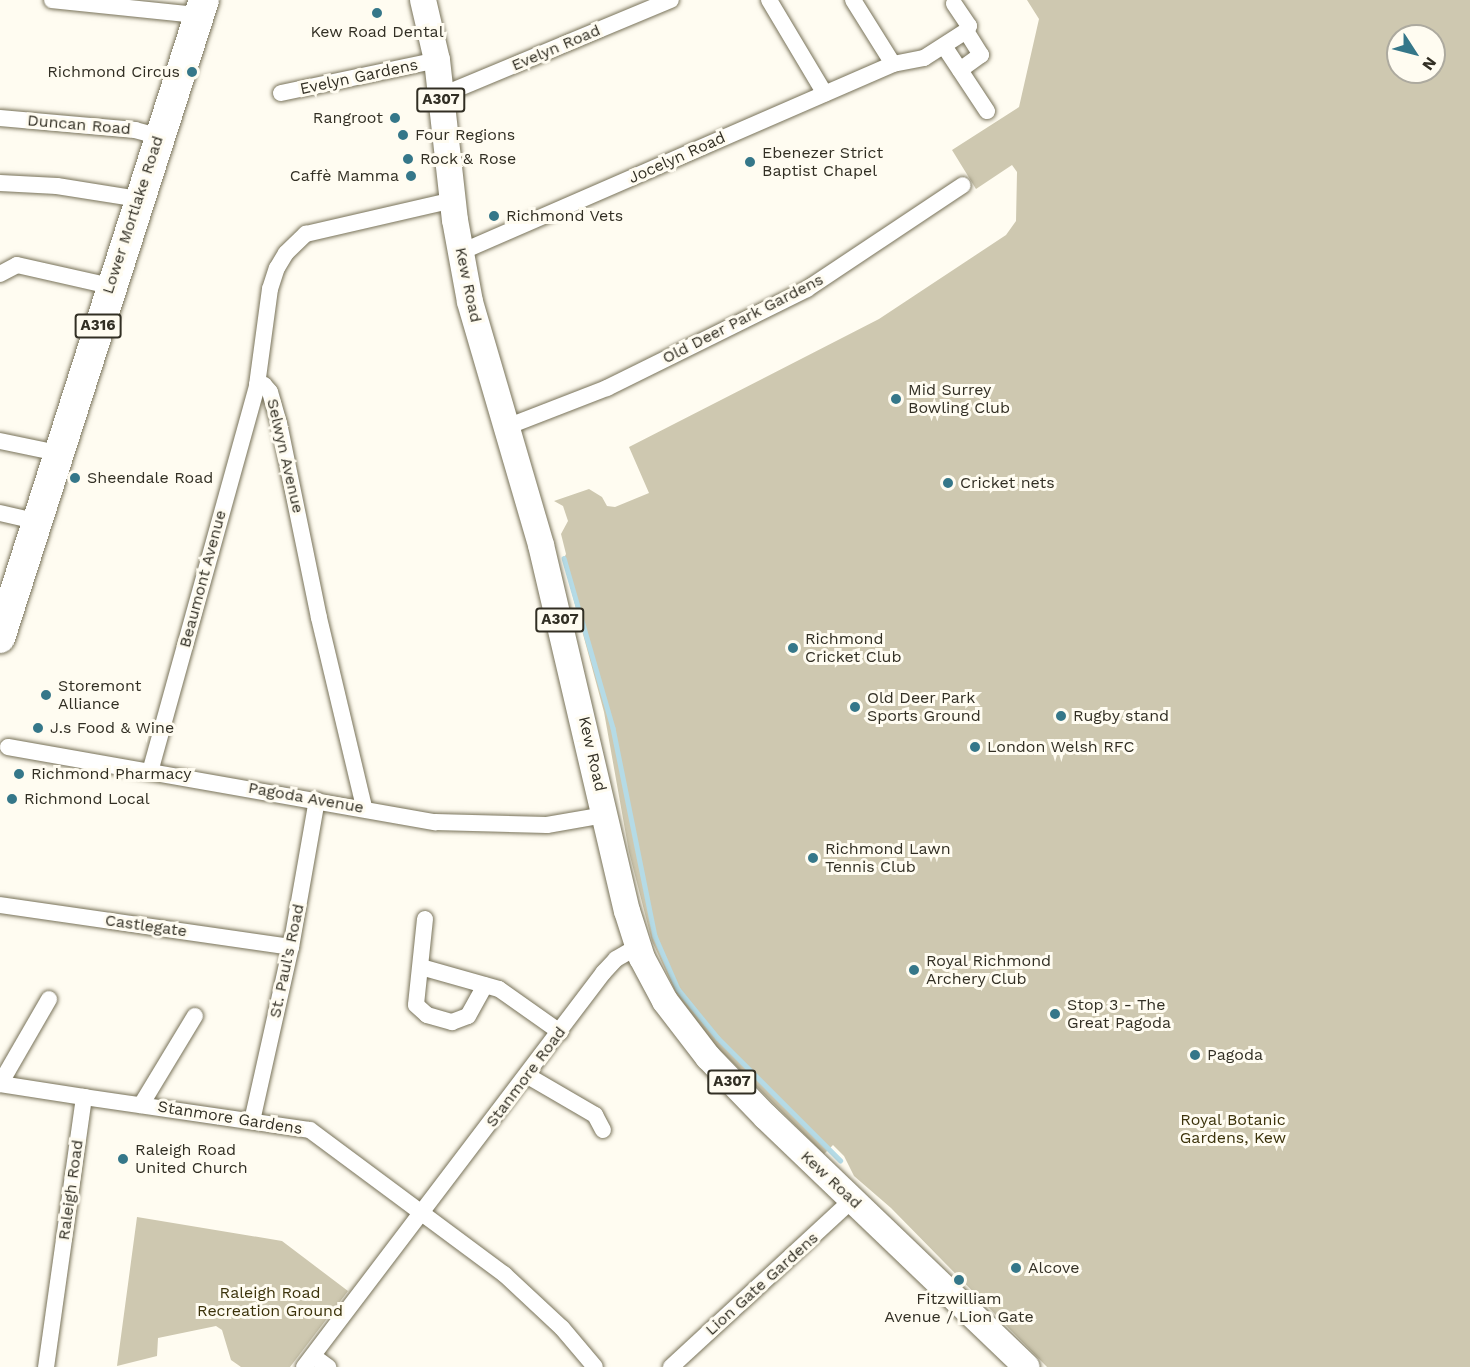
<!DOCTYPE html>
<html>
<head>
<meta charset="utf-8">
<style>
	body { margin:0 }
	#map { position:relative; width:1470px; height:1367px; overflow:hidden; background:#fffcf1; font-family:"Work Sans",sans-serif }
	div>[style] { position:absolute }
	.green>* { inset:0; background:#cec8b0 }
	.stream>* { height:4.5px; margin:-2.25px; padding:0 2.25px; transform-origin:2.25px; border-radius:2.25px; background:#b5dbe6 }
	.roads { filter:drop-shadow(0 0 2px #787259) drop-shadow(0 0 2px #787259) }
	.street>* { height:16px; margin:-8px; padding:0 8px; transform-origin:8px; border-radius:8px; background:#fff }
	.primary>* { height:26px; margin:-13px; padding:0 13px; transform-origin:13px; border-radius:13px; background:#fff }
	.highway>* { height:30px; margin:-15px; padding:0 15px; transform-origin:15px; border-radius:15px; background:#fff }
	.dots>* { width:16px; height:16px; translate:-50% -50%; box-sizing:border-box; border:3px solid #fffcf1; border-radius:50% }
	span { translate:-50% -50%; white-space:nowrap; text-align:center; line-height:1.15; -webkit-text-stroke:6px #fffcf1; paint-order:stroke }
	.shield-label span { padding:2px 4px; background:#fffcf1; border:2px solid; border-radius:4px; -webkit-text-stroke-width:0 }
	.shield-label { font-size:15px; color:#322f24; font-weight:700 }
	.poi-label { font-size:16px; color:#322f24 }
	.right { translate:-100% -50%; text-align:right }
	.left { translate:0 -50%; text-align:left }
	.street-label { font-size:16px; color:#322f24 }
	.park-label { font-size:16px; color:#3c330b }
	.north { position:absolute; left:1386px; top:24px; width:60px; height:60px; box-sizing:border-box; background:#fffcf1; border:2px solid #adaa9f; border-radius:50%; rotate:126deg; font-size:16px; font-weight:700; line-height:24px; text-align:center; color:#322f24 }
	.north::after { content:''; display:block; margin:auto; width:21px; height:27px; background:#357789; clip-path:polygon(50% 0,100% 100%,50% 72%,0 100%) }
</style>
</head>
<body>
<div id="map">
	<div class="green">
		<div style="clip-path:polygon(evenodd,1027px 0,1470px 0,1470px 1367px,1047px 1367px,891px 1208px,854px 1176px,844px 1156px,833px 1145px,824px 1154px,716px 1046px,676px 993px,652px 941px,629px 852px,604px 712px,563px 560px,566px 554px,561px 534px,568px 521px,563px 506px,554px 501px,589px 489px,602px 497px,607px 506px,615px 507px,649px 493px,629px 447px,879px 319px,1006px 235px,1016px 221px,1017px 172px,1012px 165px,976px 189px,952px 150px,1019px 107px,1039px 19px,1027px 0,1398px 36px,1434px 36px,1434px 72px,1398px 72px,1398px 36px)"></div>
		<div style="clip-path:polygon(137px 1217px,282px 1241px,348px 1291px,290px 1367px,241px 1367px,231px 1360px,222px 1330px,216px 1326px,158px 1338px,157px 1356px,117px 1366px)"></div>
	</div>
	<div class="stream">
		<div style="left:564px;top:558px;width:177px;rotate:73.9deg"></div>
		<div style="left:613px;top:728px;width:212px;rotate:78.6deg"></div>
		<div style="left:655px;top:936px;width:58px;rotate:66.5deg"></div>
		<div style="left:678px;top:989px;width:63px;rotate:50.8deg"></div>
		<div style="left:718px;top:1038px;width:173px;rotate:45deg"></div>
	</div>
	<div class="roads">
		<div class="street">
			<div style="left:52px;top:0;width:147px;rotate:5.9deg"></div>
			<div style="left:769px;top:0;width:109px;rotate:59.2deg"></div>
			<div style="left:853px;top:0;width:75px;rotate:58deg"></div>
			<div style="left:944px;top:46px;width:78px;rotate:56.5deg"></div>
			<div style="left:960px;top:70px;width:26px;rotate:-36deg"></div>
			<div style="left:981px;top:55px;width:28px;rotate:-122deg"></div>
			<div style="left:281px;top:93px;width:159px;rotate:-11.9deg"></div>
			<div style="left:440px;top:96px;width:250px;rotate:-22.6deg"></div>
			<div style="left:0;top:118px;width:136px;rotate:5.1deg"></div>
			<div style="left:135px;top:130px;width:24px;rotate:15deg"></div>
			<div style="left:0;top:183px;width:57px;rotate:3deg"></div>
			<div style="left:57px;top:186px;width:82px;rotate:9.1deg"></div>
			<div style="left:461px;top:252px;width:471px;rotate:-23.5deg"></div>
			<div style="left:893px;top:64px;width:32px;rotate:-11deg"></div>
			<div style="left:924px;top:58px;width:50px;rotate:-32.7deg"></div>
			<div style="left:966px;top:31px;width:6px;rotate:-59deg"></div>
			<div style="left:969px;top:26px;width:27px;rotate:-124deg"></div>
			<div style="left:0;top:274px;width:19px;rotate:-28deg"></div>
			<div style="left:17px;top:265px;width:95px;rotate:12.7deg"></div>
			<div style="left:257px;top:385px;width:7px"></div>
			<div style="left:264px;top:385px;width:9px;rotate:49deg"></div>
			<div style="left:270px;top:392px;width:32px;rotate:74deg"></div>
			<div style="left:279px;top:423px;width:199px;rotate:78.4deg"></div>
			<div style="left:319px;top:618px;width:194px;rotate:76.6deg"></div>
			<div style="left:509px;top:426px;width:105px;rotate:-21.2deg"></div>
			<div style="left:607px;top:388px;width:223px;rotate:-26.3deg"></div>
			<div style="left:807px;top:289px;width:187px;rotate:-33.7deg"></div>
			<div style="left:0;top:441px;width:59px;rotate:11.7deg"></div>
			<div style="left:0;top:513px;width:37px;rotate:13deg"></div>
			<div style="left:8px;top:747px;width:434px;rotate:10deg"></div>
			<div style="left:435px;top:822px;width:112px;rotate:1.5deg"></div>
			<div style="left:547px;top:825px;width:59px;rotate:-9.8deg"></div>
			<div style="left:150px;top:772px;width:402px;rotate:-74.5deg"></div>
			<div style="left:257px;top:385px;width:97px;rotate:-82.3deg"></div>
			<div style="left:270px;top:289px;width:22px;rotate:-72deg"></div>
			<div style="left:277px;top:268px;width:17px;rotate:-59deg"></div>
			<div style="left:286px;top:253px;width:28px;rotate:-44deg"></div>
			<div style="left:306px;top:234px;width:151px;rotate:-13deg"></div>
			<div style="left:0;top:905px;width:294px;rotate:8.2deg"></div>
			<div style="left:425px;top:919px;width:86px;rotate:96deg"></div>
			<div style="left:416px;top:1005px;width:15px;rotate:42deg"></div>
			<div style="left:427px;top:1015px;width:26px;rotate:16deg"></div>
			<div style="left:452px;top:1022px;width:17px;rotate:-21deg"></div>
			<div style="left:468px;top:1016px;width:35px;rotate:-61deg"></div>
			<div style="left:421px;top:967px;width:81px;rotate:15.8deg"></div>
			<div style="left:499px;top:989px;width:75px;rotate:35.2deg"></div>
			<div style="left:528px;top:1076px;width:78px;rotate:30.2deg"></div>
			<div style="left:595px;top:1115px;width:17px;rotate:62deg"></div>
			<div style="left:0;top:1084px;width:85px;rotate:8.8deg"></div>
			<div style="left:84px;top:1097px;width:273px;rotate:98deg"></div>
			<div style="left:0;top:1084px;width:98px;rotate:-60deg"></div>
			<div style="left:84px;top:1097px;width:228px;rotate:8.3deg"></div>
			<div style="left:310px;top:1130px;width:242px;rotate:36.6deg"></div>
			<div style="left:504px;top:1274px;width:79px;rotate:43deg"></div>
			<div style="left:562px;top:1328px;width:51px;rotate:49.8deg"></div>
			<div style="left:141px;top:1105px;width:104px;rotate:-58.8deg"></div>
			<div style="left:252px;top:1121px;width:178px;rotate:-77.4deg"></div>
			<div style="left:291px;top:947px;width:149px;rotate:-80deg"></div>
			<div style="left:313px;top:1356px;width:19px;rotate:36deg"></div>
			<div style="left:304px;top:1367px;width:495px;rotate:-52.8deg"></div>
			<div style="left:603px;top:973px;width:19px;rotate:-47deg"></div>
			<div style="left:616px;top:959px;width:24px;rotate:-30deg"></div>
			<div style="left:671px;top:1367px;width:246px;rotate:-42.7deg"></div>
		</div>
		<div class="primary">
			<div style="left:423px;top:0;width:62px;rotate:76.9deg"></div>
			<div style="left:437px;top:60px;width:161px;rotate:83.6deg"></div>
			<div style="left:455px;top:220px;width:83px;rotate:79.6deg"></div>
			<div style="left:470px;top:302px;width:253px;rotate:73.7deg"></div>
			<div style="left:541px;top:545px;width:376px;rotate:76.8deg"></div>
			<div style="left:627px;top:911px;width:49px;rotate:72.3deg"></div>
			<div style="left:642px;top:958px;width:49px;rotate:61.9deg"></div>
			<div style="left:665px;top:1001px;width:71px;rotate:52.5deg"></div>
			<div style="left:708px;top:1057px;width:83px;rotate:46deg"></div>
			<div style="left:766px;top:1117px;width:361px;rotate:43.8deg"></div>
		</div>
		<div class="highway">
			<div style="left:0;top:638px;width:670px;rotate:-72.27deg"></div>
		</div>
	</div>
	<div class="dots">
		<div style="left:377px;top:13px;background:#357789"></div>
		<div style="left:192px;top:72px;background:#357789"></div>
		<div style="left:395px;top:118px;background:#357789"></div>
		<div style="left:403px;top:135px;background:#357789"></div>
		<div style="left:408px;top:159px;background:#357789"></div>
		<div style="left:750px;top:162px;background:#357789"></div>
		<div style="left:411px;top:176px;background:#357789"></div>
		<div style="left:494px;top:216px;background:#357789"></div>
		<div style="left:896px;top:399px;background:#357789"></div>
		<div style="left:75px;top:478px;background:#357789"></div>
		<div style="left:948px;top:483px;background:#357789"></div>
		<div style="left:793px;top:648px;background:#357789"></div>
		<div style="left:46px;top:695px;background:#357789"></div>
		<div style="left:855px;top:707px;background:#357789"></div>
		<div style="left:1061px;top:716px;background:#357789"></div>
		<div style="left:38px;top:728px;background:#357789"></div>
		<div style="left:975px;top:747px;background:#357789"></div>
		<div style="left:19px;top:774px;background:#357789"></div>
		<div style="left:12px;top:799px;background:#357789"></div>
		<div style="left:813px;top:858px;background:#357789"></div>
		<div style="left:914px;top:970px;background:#357789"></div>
		<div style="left:1055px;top:1014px;background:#357789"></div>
		<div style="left:1195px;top:1055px;background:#357789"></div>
		<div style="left:123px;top:1159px;background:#357789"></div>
		<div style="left:1016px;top:1268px;background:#357789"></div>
		<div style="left:959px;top:1280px;background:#357789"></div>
	</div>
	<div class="shield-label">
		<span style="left:441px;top:100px">A307</span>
		<span style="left:98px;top:326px">A316</span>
		<span style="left:560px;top:620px">A307</span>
		<span style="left:732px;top:1082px">A307</span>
	</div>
	<div class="poi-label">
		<span style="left:377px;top:32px">Kew Road Dental</span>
		<span class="right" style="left:180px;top:72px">Richmond Circus</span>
		<span class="right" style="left:383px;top:118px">Rangroot</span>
		<span class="left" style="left:415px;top:135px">Four Regions</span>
		<span class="left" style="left:762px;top:162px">Ebenezer Strict<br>Baptist Chapel</span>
		<span class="left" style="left:420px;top:159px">Rock &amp; Rose</span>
		<span class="right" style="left:399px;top:176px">Caffè Mamma</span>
		<span class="left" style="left:506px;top:216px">Richmond Vets</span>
		<span class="left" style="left:908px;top:399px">Mid Surrey<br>Bowling Club</span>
		<span class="left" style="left:87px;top:478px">Sheendale Road</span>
		<span class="left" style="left:960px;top:483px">Cricket nets</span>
		<span class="left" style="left:805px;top:648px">Richmond<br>Cricket Club</span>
		<span class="left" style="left:58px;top:695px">Storemont<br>Alliance</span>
		<span class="left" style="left:867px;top:707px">Old Deer Park<br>Sports Ground</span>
		<span class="left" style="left:1073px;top:716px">Rugby stand</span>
		<span class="left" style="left:50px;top:728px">J.s Food &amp; Wine</span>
		<span class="left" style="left:987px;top:747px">London Welsh RFC</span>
		<span class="left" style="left:31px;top:774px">Richmond Pharmacy</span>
		<span class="left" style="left:24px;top:799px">Richmond Local</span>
		<span class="left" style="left:825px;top:858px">Richmond Lawn<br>Tennis Club</span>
		<span class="left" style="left:926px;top:970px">Royal Richmond<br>Archery Club</span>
		<span class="left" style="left:1067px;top:1014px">Stop 3 - The<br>Great Pagoda</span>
		<span class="left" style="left:1207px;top:1055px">Pagoda</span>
		<span class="left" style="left:135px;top:1159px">Raleigh Road<br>United Church</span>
		<span class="left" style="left:1028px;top:1268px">Alcove</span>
		<span style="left:959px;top:1308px">Fitzwilliam<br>Avenue / Lion Gate</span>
	</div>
	<div class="street-label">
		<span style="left:556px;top:48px;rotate:-23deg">Evelyn Road</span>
		<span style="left:359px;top:77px;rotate:-12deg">Evelyn Gardens</span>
		<span style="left:79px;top:125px;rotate:5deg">Duncan Road</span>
		<span style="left:677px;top:158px;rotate:-24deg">Jocelyn Road</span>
		<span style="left:133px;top:215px;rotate:-72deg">Lower Mortlake Road</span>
		<span style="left:468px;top:285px;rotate:78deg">Kew Road</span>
		<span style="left:743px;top:319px;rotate:-27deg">Old Deer Park Gardens</span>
		<span style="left:285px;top:456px;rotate:77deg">Selwyn Avenue</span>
		<span style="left:203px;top:579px;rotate:-75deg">Beaumont Avenue</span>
		<span style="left:592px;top:754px;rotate:77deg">Kew Road</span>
		<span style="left:306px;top:798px;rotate:10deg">Pagoda Avenue</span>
		<span style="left:146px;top:926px;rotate:8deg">Castlegate</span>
		<span style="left:287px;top:961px;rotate:-78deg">St. Paul’s Road</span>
		<span style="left:526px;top:1077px;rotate:-53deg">Stanmore Road</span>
		<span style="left:230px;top:1118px;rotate:9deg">Stanmore Gardens</span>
		<span style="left:831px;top:1180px;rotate:43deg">Kew Road</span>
		<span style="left:71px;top:1190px;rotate:-82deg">Raleigh Road</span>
		<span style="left:762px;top:1284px;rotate:-42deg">Lion Gate Gardens</span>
	</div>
	<div class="park-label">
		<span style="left:1233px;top:1129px">Royal Botanic<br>Gardens, Kew</span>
		<span style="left:270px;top:1302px">Raleigh Road<br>Recreation Ground</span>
	</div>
	<div class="north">N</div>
</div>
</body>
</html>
